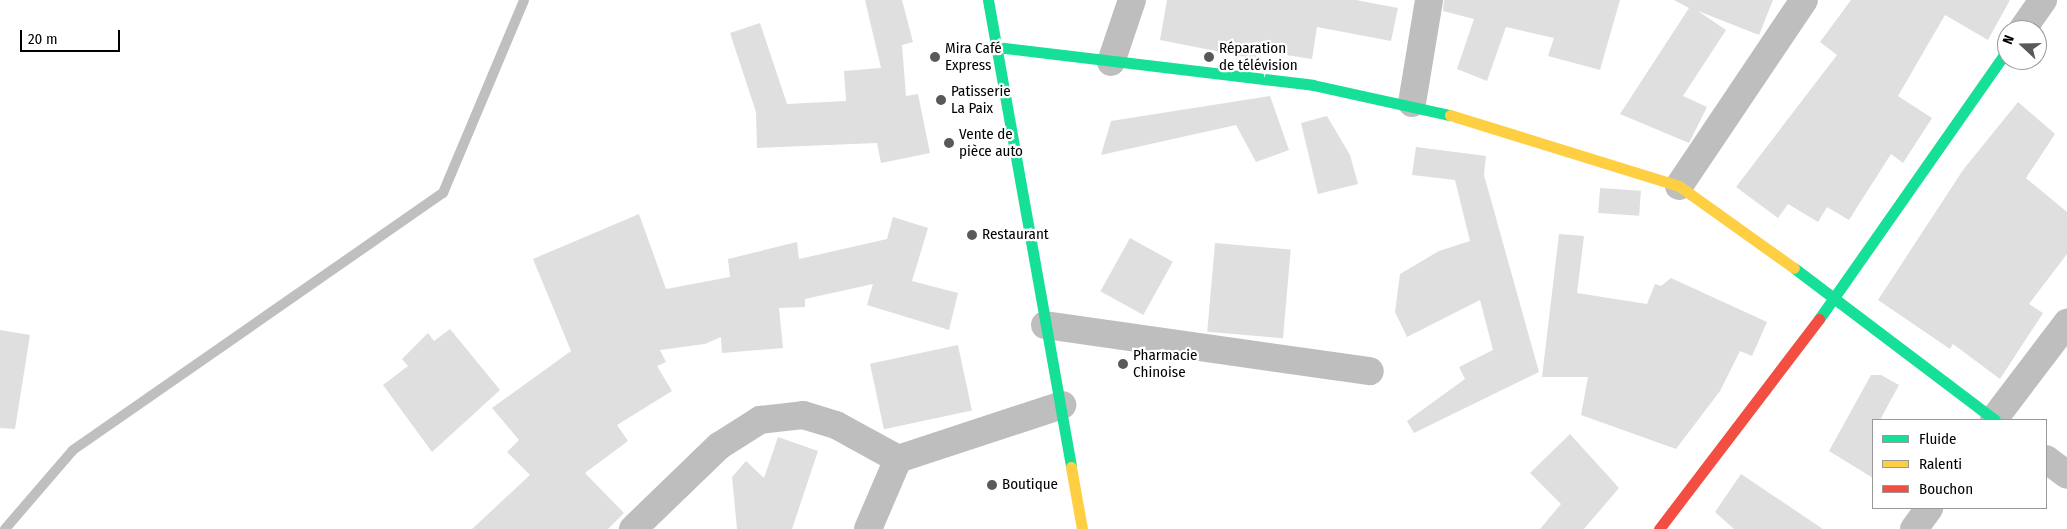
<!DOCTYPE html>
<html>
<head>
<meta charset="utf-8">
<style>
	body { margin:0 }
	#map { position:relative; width:2067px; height:529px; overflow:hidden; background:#fff; font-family:"Fira Sans Condensed",sans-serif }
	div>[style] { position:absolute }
	.stream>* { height:10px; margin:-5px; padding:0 5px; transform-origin:5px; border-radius:5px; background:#bfbfbf }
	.building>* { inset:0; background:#dfdfdf; transform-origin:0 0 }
	.street>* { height:28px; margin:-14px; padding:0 14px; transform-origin:14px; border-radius:14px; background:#bebebe }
	.fast>* { height:11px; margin:-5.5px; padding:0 5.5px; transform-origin:5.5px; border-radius:5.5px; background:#16e098 }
	.slow>* { height:11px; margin:-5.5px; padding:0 5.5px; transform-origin:5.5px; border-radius:5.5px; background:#ffcf43 }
	.jam>* { height:11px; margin:-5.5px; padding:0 5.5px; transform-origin:5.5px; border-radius:5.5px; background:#f24e42 }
	.dots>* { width:14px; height:14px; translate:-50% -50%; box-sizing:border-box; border:2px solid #fff; border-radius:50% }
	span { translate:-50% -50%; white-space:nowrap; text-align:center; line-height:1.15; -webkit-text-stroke:4.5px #fff; paint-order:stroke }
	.poi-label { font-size:15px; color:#000 }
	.left { translate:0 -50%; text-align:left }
	.legend { position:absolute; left:1872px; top:419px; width:175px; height:90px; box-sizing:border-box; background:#fff; border:1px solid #999; margin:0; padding:6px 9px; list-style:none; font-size:15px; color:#000 }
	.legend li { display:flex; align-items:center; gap:10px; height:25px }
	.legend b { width:25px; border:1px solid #999 }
	.north { position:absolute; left:1997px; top:20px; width:50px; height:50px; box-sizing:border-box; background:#fff; border:1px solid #999; border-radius:50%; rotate:291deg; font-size:14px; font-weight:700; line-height:20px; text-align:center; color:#000 }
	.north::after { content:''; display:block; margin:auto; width:18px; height:22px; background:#595959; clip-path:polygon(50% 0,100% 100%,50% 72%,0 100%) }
	.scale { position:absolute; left:20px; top:30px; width:100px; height:22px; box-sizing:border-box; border:2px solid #000; border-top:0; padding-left:6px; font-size:15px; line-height:18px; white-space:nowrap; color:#000; -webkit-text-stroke:4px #fff; paint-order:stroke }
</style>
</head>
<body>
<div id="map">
	<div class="stream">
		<div style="left:5px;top:529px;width:104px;rotate:-49.3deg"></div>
		<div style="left:73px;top:450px;width:450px;rotate:-34.8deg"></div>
		<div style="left:443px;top:193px;width:209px;rotate:-67.2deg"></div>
	</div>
	<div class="building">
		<div style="clip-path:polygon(865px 0,902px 0,913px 42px,902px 45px,906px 96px,918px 94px,930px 153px,881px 163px,877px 143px,757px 148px,756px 112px,730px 33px,760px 23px,787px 104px,846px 101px,844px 71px,881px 68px)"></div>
		<div style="clip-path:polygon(1167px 0,1356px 0,1398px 8px,1391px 41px,1317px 27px,1312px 59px,1254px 50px,1257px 59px,1160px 40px)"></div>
		<div style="clip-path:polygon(1444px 0,1620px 0,1600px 70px,1548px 56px,1554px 38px,1506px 27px,1487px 81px,1457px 69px,1474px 19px,1443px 11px)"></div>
		<div style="clip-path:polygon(1674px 0,1773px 0,1759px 35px,1698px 11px,1726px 30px,1683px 96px,1707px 107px,1689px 143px,1620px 114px,1689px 8px)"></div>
		<div style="clip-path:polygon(1851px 0,2010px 0,1988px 40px,1945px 15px,1898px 96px,1932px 118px,1903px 163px,1891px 154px,1849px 220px,1827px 207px,1818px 222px,1788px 204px,1778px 218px,1736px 187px,1837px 55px,1820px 42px)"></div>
		<div style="clip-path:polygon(1270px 96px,1289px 150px,1256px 162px,1236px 125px,1101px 155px,1111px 121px)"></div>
		<div style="clip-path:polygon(2018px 102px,2055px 134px,2026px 178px,2067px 212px,2067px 254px,2029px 304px,2043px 313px,2000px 379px,1953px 344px,1950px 349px,1878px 300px,1963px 170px)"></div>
		<div style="clip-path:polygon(1327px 116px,1350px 155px,1358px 184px,1318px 194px,1301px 123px)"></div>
		<div style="clip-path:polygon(1416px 147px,1486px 156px,1484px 175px,1539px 372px,1414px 433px,1407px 421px,1465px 379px,1459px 367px,1493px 350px,1480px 300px,1407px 337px,1395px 312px,1400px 274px,1439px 251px,1470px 241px,1455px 180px,1412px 175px)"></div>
		<div style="left:1600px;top:188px;width:41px;height:25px;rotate:4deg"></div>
		<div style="clip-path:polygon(639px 214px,666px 289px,730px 277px,728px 259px,797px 242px,799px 259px,887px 239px,893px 217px,928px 228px,912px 281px,958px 293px,949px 330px,867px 305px,873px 284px,805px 299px,805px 307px,779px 308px,783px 348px,722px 353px,721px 337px,705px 344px,660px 350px,666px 362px,657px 366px,672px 391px,617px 425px,628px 441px,585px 473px,624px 513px,608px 529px,472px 529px,530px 475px,507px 452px,519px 440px,492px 408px,571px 351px,533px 259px)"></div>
		<div style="clip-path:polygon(1559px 234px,1584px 236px,1577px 293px,1647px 304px,1655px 284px,1661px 286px,1671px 278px,1767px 322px,1752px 356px,1740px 351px,1720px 391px,1676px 449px,1581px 415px,1588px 377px,1542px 377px)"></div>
		<div style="left:1130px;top:238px;width:49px;height:61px;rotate:29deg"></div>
		<div style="left:1215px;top:243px;width:76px;height:89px;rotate:5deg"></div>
		<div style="clip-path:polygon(450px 329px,500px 390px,432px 452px,383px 385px,408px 366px,402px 359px,428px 333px,434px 341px)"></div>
		<div style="clip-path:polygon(0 330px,30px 335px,15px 429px,0 428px)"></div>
		<div style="left:958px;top:345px;width:67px;height:90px;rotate:78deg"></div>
		<div style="clip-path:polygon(1871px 375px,1881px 375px,1899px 385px,1880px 420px,1873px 420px,1873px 478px,1829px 451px)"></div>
		<div style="clip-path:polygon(1570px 434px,1619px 488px,1584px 529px,1540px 529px,1561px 504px,1530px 473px)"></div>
		<div style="clip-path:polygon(778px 437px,818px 451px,792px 529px,737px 529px,732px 477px,746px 461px,764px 478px)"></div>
		<div style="clip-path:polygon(1741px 474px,1823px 529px,1734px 529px,1715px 512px)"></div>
	</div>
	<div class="street">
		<div style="left:2022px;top:30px;width:37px;rotate:-55deg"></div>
		<div style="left:1111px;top:62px;width:65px;rotate:-71.3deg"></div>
		<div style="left:1412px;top:103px;width:104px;rotate:-80.6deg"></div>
		<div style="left:1679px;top:186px;width:224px;rotate:-56.1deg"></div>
		<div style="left:1045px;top:325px;width:328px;rotate:8.1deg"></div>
		<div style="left:1994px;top:419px;width:121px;rotate:-52.8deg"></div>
		<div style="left:2046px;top:459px;width:26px;rotate:37deg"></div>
		<div style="left:633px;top:529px;width:120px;rotate:-44deg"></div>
		<div style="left:719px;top:446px;width:49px;rotate:-32.4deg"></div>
		<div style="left:760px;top:420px;width:43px;rotate:-6.6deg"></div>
		<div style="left:803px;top:415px;width:34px;rotate:17deg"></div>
		<div style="left:836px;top:425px;width:71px;rotate:28.7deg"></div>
		<div style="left:868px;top:529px;width:76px;rotate:-66.8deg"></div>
		<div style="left:898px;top:459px;width:173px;rotate:-18.2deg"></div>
		<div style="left:1914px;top:529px;width:26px;rotate:-54deg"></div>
	</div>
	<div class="fast">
		<div style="left:988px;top:0;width:474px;rotate:79.9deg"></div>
		<div style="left:996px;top:47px;width:319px;rotate:6.8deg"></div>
		<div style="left:1313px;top:85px;width:140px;rotate:12.4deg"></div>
		<div style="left:1794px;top:268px;width:252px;rotate:37.1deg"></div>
		<div style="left:1819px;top:319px;width:327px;rotate:-55deg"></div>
	</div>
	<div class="slow">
		<div style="left:1450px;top:115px;width:240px;rotate:17.2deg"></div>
		<div style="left:1679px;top:186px;width:141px;rotate:35.5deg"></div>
		<div style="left:1071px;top:467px;width:63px;rotate:79.9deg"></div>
	</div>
	<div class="jam">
		<div style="left:1659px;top:529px;width:264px;rotate:-52.7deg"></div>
	</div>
	<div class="dots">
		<div style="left:935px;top:57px;background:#595959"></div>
		<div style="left:1209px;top:57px;background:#595959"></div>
		<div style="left:941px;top:100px;background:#595959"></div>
		<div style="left:949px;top:143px;background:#595959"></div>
		<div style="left:972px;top:235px;background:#595959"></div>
		<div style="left:1123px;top:364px;background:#595959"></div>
		<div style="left:992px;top:485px;background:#595959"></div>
	</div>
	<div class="poi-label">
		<span class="left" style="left:945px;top:57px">Mira Café<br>Express</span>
		<span class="left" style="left:1219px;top:57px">Réparation<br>de télévision</span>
		<span class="left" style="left:951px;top:100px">Patisserie<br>La Paix</span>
		<span class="left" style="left:959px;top:143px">Vente de<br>pièce auto</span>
		<span class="left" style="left:982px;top:235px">Restaurant</span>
		<span class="left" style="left:1133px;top:364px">Pharmacie<br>Chinoise</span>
		<span class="left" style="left:1002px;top:485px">Boutique</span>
	</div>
	<ul class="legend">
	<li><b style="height:6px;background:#16e098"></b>Fluide</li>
	<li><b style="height:6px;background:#ffcf43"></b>Ralenti</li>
	<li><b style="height:6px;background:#f24e42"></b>Bouchon</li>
	</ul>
	<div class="north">N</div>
	<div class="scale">20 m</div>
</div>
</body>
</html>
